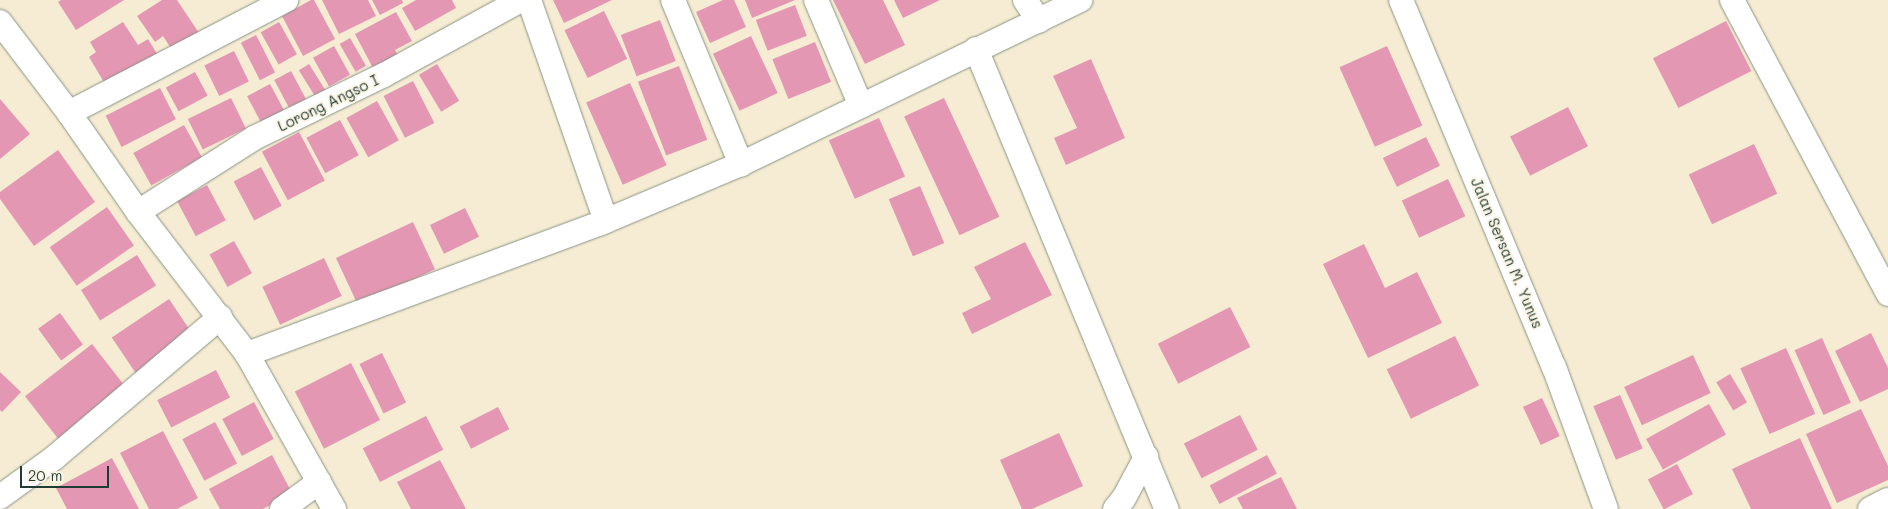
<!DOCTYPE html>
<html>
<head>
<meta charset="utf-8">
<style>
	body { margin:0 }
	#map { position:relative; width:1888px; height:509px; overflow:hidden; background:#f5ecd3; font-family:Mali,sans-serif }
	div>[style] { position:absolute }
	.building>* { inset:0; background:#e497b3; transform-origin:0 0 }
	.roads { filter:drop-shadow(0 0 1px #8a9484) drop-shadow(0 0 1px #8a9484) }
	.street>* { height:24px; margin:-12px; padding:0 12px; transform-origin:12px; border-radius:12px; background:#fff }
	span { translate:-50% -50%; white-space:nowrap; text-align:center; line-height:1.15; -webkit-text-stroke:4px #fcf5e5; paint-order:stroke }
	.street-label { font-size:15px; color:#1f3d34 }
	.scale { position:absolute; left:20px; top:466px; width:89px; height:22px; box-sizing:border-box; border:2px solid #1f3d34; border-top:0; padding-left:6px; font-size:15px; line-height:18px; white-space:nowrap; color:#1f3d34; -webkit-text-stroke:4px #fcf5e5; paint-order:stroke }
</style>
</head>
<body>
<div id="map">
	<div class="building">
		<div style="clip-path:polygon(61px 0,124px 0,76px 30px,58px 2px)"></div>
		<div style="clip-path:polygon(162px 0,177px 0,199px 33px,172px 50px,163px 36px,155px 42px,137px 16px)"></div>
		<div style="clip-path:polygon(311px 0,314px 0,335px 39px,303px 56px,282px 16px)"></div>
		<div style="clip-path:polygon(322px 0,368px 0,376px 16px,339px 34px)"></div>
		<div style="clip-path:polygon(372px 0,402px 0,403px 3px,380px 15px)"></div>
		<div style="clip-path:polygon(416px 0,452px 0,456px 8px,415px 31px,402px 8px)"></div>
		<div style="clip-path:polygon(553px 0,612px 0,564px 23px)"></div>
		<div style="clip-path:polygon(723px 0,734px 0,746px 27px,710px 43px,696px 12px)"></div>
		<div style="clip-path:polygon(745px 0,795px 0,752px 18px)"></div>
		<div style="clip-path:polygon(833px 0,883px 0,905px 45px,865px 64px)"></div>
		<div style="clip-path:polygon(894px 0,940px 0,903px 18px)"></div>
		<div style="left:795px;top:5px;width:33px;height:42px;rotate:69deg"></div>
		<div style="left:604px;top:11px;width:53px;height:44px;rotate:64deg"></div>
		<div style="clip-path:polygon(396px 12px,412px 41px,395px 50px,400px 59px,375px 72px,355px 34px)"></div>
		<div style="left:660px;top:20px;width:44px;height:42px;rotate:69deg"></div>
		<div style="left:1726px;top:21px;width:56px;height:82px;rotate:63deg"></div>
		<div style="clip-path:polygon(123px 22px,138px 45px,148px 39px,159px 57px,108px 89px,89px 57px,96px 52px,90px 42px)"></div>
		<div style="left:279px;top:22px;width:37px;height:21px;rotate:61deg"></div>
		<div style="left:256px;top:35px;width:42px;height:17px;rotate:63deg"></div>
		<div style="left:751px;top:36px;width:63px;height:42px;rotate:65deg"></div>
		<div style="left:350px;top:38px;width:32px;height:12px;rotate:60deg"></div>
		<div style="left:815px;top:42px;width:43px;height:46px;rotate:68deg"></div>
		<div style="left:334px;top:46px;width:33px;height:24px;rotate:61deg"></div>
		<div style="left:1387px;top:46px;width:87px;height:52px;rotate:66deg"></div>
		<div style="left:234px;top:51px;width:34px;height:33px;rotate:64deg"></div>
		<div style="clip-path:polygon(1091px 59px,1125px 138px,1066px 165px,1054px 138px,1077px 128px,1053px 76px)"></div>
		<div style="left:309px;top:64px;width:31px;height:12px;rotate:58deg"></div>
		<div style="left:437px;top:64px;width:43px;height:21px;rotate:59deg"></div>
		<div style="left:679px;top:66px;width:79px;height:44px;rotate:69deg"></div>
		<div style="left:291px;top:71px;width:32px;height:19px;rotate:62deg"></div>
		<div style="left:195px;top:72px;width:27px;height:33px;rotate:62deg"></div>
		<div style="left:413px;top:81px;width:47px;height:33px;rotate:63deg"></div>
		<div style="left:630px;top:83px;width:90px;height:48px;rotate:66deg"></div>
		<div style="left:270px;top:84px;width:32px;height:26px;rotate:62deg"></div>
		<div style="left:160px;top:88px;width:35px;height:61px;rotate:63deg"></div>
		<div style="left:231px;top:98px;width:34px;height:48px;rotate:64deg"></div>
		<div style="left:944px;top:98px;width:131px;height:44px;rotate:65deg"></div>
		<div style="clip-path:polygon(0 99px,30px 134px,0 159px)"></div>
		<div style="left:377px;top:101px;width:45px;height:35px;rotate:61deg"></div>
		<div style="left:1568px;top:107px;width:44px;height:65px;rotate:63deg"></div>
		<div style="left:879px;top:118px;width:64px;height:55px;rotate:66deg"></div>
		<div style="left:340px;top:120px;width:40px;height:38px;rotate:62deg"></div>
		<div style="left:184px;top:125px;width:37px;height:58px;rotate:61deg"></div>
		<div style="left:299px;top:132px;width:55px;height:42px;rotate:62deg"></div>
		<div style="left:1426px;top:137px;width:32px;height:48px;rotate:64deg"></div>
		<div style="left:1754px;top:144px;width:55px;height:72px;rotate:65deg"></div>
		<div style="clip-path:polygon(58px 150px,95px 202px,34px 246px,0 199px,0 192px)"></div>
		<div style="left:261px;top:167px;width:44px;height:31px;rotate:62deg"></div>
		<div style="left:1448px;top:179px;width:41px;height:51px;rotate:65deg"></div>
		<div style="left:207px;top:185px;width:40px;height:34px;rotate:62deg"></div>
		<div style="left:920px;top:186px;width:62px;height:34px;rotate:67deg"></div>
		<div style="left:107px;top:207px;width:47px;height:70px;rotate:55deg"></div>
		<div style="left:465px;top:208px;width:32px;height:39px;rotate:64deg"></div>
		<div style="left:413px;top:222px;width:52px;height:85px;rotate:65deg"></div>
		<div style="left:234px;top:241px;width:37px;height:28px;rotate:61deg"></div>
		<div style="clip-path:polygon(1025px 242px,1052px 295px,972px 334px,962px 313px,991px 299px,974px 267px)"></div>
		<div style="clip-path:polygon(1364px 244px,1385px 288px,1417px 272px,1442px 323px,1368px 358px,1323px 264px)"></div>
		<div style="left:137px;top:255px;width:36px;height:66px;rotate:58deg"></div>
		<div style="left:324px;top:258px;width:42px;height:68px;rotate:65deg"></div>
		<div style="left:169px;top:299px;width:43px;height:69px;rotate:56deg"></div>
		<div style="left:1230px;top:307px;width:45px;height:81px;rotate:63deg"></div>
		<div style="left:60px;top:313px;width:39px;height:27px;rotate:54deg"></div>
		<div style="clip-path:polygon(1871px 333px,1888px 368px,1888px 389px,1860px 402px,1835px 351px)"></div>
		<div style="left:1455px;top:336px;width:55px;height:76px;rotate:64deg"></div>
		<div style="left:1822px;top:338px;width:71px;height:30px;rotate:66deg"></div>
		<div style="left:92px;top:344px;width:61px;height:85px;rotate:52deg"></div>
		<div style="left:1786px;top:348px;width:72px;height:50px;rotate:66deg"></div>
		<div style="left:382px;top:353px;width:55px;height:25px;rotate:64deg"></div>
		<div style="left:1693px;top:355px;width:42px;height:76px;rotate:65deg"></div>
		<div style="left:351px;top:363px;width:64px;height:63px;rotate:63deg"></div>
		<div style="left:216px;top:370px;width:31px;height:66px;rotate:63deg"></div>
		<div style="clip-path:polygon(0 372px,21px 392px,2px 412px,0 410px)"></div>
		<div style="left:1730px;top:374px;width:33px;height:16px;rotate:59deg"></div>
		<div style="left:1620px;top:395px;width:58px;height:29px;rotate:67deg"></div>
		<div style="left:1542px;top:398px;width:42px;height:21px;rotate:65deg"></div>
		<div style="left:254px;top:402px;width:42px;height:36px;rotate:62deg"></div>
		<div style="left:1709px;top:404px;width:35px;height:72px;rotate:61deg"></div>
		<div style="left:498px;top:407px;width:25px;height:43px;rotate:63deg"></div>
		<div style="clip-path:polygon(1861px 409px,1888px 466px,1888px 480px,1837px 503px,1806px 434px)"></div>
		<div style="left:1240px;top:415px;width:39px;height:63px;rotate:63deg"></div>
		<div style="left:426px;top:416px;width:38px;height:71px;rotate:63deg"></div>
		<div style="left:215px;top:422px;width:47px;height:37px;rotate:62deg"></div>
		<div style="clip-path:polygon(163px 431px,198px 498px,177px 509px,149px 509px,120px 453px)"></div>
		<div style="clip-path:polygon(1059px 433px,1083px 486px,1032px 509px,1022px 509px,1000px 460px)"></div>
		<div style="clip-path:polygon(1800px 438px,1832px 509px,1751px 509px,1732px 469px)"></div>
		<div style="clip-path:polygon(272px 455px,292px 493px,263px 509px,220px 509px,209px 489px)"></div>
		<div style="left:1267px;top:455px;width:21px;height:65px;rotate:62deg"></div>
		<div style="clip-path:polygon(112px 458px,139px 509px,67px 509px,56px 488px)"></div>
		<div style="clip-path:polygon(440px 460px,466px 509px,411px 509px,397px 482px)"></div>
		<div style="left:1677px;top:464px;width:34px;height:33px;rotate:62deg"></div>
		<div style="clip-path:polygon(1281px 477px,1297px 509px,1243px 509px,1237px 498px)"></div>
	</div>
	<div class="roads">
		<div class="street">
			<div style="left:529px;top:0;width:234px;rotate:70.8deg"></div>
			<div style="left:673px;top:0;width:178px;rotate:67.5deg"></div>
			<div style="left:816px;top:0;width:115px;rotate:67deg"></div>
			<div style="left:1025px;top:0;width:25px;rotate:56deg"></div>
			<div style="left:1401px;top:0;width:398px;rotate:67.4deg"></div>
			<div style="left:1554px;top:367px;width:151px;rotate:69.9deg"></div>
			<div style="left:1732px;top:0;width:333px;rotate:62deg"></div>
			<div style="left:0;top:22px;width:114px;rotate:52.8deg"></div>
			<div style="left:69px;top:113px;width:121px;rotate:55.1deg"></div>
			<div style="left:138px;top:212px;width:179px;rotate:52.5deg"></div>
			<div style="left:247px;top:354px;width:178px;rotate:60.7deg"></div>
			<div style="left:976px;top:49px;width:498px;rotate:67.5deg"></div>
			<div style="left:69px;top:113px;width:245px;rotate:-27.5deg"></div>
			<div style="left:138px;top:212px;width:138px;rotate:-32.5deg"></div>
			<div style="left:254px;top:138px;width:144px;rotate:-25.9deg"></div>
			<div style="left:384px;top:75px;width:156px;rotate:-28.7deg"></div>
			<div style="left:247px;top:354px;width:377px;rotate:-20.3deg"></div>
			<div style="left:601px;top:223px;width:152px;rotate:-22.9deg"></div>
			<div style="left:741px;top:164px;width:377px;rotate:-25.8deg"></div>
			<div style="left:0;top:497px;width:67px;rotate:-35.8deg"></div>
			<div style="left:54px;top:458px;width:218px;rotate:-40.3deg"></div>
			<div style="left:282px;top:509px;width:46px;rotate:-36.1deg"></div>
			<div style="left:1115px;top:509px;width:14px;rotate:-51deg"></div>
			<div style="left:1124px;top:498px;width:47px;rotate:-61.8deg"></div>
			<div style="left:1870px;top:509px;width:20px;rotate:-27deg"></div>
		</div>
	</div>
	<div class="street-label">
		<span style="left:328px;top:103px;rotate:-26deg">Lorong Angso I</span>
		<span style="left:1507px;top:253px;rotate:67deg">Jalan Sersan M. Yunus</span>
	</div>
	<div class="scale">20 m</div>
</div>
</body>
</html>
